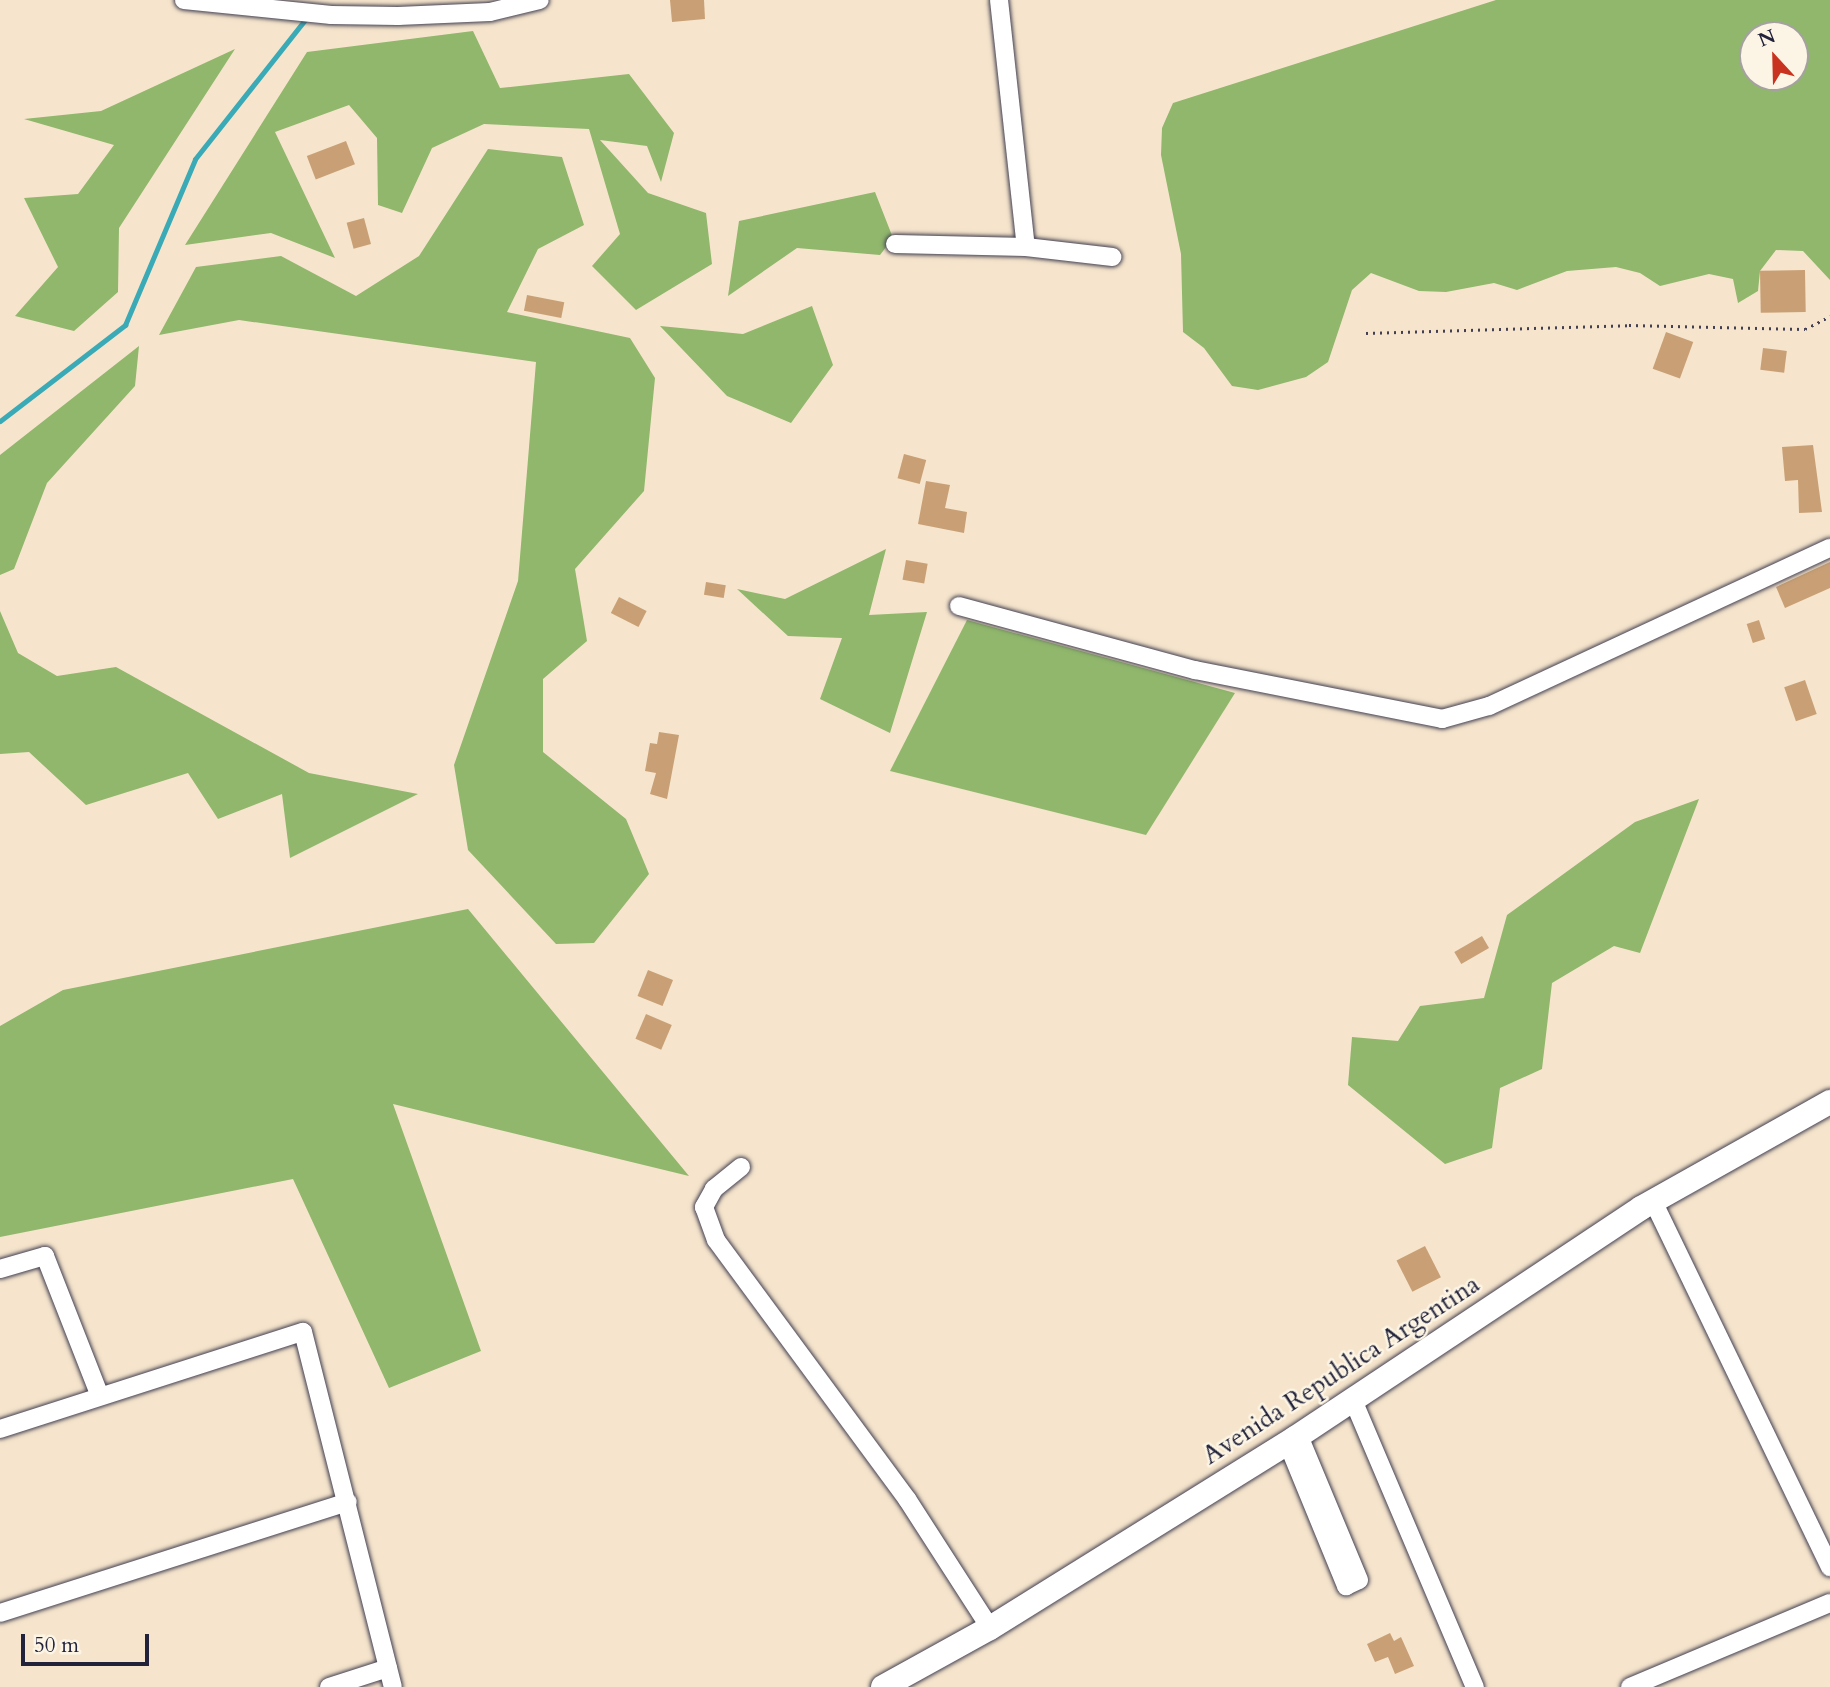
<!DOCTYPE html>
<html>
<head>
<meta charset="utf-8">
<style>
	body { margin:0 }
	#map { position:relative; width:1830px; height:1687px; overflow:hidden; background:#f6e5cc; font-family:Cardo,serif }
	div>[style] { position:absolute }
	.forest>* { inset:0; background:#90b76c }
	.stream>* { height:5px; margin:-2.5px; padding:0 2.5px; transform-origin:2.5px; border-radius:2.5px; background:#3aaab6 }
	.building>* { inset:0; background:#c9a075; transform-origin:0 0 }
	.path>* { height:2.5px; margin-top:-1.25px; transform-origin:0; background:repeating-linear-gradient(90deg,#423f51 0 2px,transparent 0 7px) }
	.roads { filter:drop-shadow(0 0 2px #423f51) drop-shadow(0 0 2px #423f51) }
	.street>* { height:18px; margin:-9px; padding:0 9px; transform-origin:9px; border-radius:9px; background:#fff }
	.secondary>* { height:24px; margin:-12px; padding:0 12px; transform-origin:12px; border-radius:12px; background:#fff }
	span { translate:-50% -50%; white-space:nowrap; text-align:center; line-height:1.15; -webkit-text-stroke:5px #fcf5e5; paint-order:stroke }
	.street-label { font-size:26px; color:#22223b }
	.north { position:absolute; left:1739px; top:21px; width:70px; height:70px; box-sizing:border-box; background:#fcf5e5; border:2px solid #a5a1a1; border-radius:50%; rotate:338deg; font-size:19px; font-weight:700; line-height:28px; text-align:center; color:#22223b }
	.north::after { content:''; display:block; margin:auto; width:24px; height:32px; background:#c8321e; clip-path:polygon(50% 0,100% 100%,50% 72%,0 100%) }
	.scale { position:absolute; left:21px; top:1634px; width:128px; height:32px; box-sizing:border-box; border:4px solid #22223b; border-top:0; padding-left:9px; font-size:21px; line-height:24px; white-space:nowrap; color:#22223b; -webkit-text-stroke:5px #fcf5e5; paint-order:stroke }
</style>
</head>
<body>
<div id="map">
	<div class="forest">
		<div style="clip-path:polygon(evenodd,1496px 0,1830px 0,1830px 280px,1803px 251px,1776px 250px,1760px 271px,1758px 291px,1738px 303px,1733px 279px,1709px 274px,1660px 286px,1640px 273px,1616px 267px,1567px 271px,1517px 290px,1494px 283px,1446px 292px,1419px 291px,1371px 273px,1352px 290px,1328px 362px,1306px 377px,1258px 390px,1232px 386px,1204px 348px,1183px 332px,1181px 254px,1161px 155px,1162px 128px,1173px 103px,1496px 0,1753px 35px,1795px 35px,1795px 77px,1753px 77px,1753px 35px)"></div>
		<div style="clip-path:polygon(473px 31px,500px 88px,629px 74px,674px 133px,661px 182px,647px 146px,600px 140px,648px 193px,706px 213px,712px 264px,636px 310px,592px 266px,620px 234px,589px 129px,484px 124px,432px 148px,402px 213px,378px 205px,377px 138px,349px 105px,275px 132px,335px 258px,271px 233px,185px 245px,307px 52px)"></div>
		<div style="clip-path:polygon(235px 49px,119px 228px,118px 292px,74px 331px,15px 316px,58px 267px,24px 198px,78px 194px,114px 145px,24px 119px,101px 111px)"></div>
		<div style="clip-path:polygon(488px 149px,562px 157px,584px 225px,538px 249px,507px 312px,630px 338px,655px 378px,644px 491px,575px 569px,587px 641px,543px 679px,543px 752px,626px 819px,649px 874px,594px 943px,556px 944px,468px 850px,454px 765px,518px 581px,536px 362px,239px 320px,159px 335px,196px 267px,281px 256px,356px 296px,419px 256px)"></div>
		<div style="clip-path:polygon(875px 192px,893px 238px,880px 255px,797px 248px,728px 296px,739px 221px)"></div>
		<div style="clip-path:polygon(812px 306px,833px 365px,791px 423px,727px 396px,660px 326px,743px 334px)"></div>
		<div style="clip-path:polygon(139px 346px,135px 386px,47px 483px,14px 569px,0 575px,0 455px)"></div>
		<div style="clip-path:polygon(886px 549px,869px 615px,927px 612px,890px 733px,820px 699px,842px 638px,788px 636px,737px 589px,785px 599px)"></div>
		<div style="clip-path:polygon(0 611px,18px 653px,57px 676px,116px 667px,309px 773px,418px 794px,290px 858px,282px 794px,218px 819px,188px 773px,86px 805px,29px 752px,0 754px)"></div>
		<div style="clip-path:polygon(967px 620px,1235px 693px,1146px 835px,890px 771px)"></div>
		<div style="clip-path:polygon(1699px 799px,1640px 953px,1614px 946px,1552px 983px,1542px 1069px,1500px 1088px,1492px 1148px,1445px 1164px,1348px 1085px,1352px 1037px,1398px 1041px,1420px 1006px,1484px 998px,1507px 915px,1635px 822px)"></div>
		<div style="clip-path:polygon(468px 909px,689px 1176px,393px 1104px,481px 1351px,389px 1388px,293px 1179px,0 1237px,0 1026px,63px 990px)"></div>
	</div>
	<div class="stream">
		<div style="left:0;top:421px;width:158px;rotate:-37.5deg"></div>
		<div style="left:125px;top:325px;width:180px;rotate:-67.1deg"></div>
		<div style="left:195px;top:159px;width:182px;rotate:-51.7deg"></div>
	</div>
	<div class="building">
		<div style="clip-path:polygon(670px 0,704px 0,705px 19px,672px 22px)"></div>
		<div style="left:346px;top:141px;width:25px;height:42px;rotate:69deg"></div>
		<div style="left:364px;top:218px;width:27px;height:18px;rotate:75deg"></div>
		<div style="left:1805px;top:270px;width:42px;height:45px;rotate:89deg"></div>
		<div style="left:527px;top:295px;width:38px;height:16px;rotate:11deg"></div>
		<div style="left:1666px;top:332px;width:29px;height:39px;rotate:20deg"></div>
		<div style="left:1763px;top:348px;width:24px;height:22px;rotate:7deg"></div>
		<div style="clip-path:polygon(1813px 445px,1822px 512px,1799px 513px,1798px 480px,1785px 481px,1782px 447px)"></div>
		<div style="left:904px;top:454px;width:23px;height:25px;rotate:15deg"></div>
		<div style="clip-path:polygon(926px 481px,950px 485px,945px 508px,967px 512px,964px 533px,918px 524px)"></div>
		<div style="left:906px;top:560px;width:22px;height:20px;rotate:10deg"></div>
		<div style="clip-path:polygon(1830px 562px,1830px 588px,1785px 608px,1776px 587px)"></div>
		<div style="left:706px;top:582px;width:20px;height:13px;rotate:9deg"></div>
		<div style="left:619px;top:597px;width:31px;height:18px;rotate:27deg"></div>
		<div style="left:1759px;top:620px;width:20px;height:13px;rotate:72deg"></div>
		<div style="left:1805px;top:680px;width:36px;height:22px;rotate:71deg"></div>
		<div style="clip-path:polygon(659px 732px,679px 735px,667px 799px,650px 794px,656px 773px,645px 771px,650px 743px,657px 744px)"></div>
		<div style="left:1482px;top:936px;width:14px;height:32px;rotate:60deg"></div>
		<div style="left:648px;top:970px;width:27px;height:28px;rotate:22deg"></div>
		<div style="left:646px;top:1014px;width:28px;height:27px;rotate:23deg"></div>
		<div style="left:1425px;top:1246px;width:35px;height:32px;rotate:63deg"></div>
		<div style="clip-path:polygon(1390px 1633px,1394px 1641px,1401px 1637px,1414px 1666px,1395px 1674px,1388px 1657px,1375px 1662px,1367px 1644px)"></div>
	</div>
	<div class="path">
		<div style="left:1366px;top:333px;width:263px;rotate:-1.7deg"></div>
		<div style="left:1629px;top:325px;width:176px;rotate:1.3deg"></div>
		<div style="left:1805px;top:329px;width:28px;rotate:-27deg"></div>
	</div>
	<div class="roads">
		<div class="street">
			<div style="left:184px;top:0;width:148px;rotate:5.8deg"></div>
			<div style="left:331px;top:15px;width:67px;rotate:0.9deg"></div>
			<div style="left:398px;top:16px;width:92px;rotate:-2.5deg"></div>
			<div style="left:490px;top:12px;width:51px;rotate:-13.5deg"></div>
			<div style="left:999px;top:0;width:248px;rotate:83.8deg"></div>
			<div style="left:895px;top:244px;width:131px;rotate:1.3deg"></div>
			<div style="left:1026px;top:247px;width:87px;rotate:6.6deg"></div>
			<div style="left:959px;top:606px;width:245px;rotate:15.2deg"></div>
			<div style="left:1195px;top:670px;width:252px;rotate:11.2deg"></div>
			<div style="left:1442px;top:719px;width:49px;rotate:-15.5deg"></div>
			<div style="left:1489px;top:706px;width:376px;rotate:-24.9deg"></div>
			<div style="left:741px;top:1167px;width:35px;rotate:141deg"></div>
			<div style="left:714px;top:1189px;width:21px;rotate:119deg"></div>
			<div style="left:704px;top:1207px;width:35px;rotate:70deg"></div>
			<div style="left:716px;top:1240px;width:322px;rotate:53.6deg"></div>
			<div style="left:907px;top:1499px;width:153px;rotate:57.2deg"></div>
			<div style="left:1653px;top:1201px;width:407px;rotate:64.2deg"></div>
			<div style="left:0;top:1269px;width:47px;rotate:-16.1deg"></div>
			<div style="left:45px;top:1256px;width:150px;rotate:68.6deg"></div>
			<div style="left:1353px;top:1400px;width:312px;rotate:67deg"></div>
			<div style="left:0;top:1429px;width:318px;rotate:-17.8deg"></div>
			<div style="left:303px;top:1332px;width:366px;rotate:75.8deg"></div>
			<div style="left:1287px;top:1442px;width:156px;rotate:67.7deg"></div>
			<div style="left:1346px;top:1586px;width:14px;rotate:-25deg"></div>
			<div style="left:1359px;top:1580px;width:156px;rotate:-112.6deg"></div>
			<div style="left:0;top:1613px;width:365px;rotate:-17.7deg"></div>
			<div style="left:329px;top:1687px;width:62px;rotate:-17.9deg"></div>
			<div style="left:1630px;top:1687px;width:217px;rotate:-22.8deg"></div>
		</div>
		<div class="secondary">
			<div style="left:883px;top:1687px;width:122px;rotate:-28.9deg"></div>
			<div style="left:990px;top:1628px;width:359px;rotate:-31.9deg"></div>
			<div style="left:1295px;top:1438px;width:415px;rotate:-33.6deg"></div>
			<div style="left:1641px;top:1208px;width:217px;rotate:-29.3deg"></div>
		</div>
	</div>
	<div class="street-label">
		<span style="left:1341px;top:1370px;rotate:-33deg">Avenida Republica Argentina</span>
	</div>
	<div class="north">N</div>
	<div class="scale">50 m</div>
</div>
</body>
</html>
